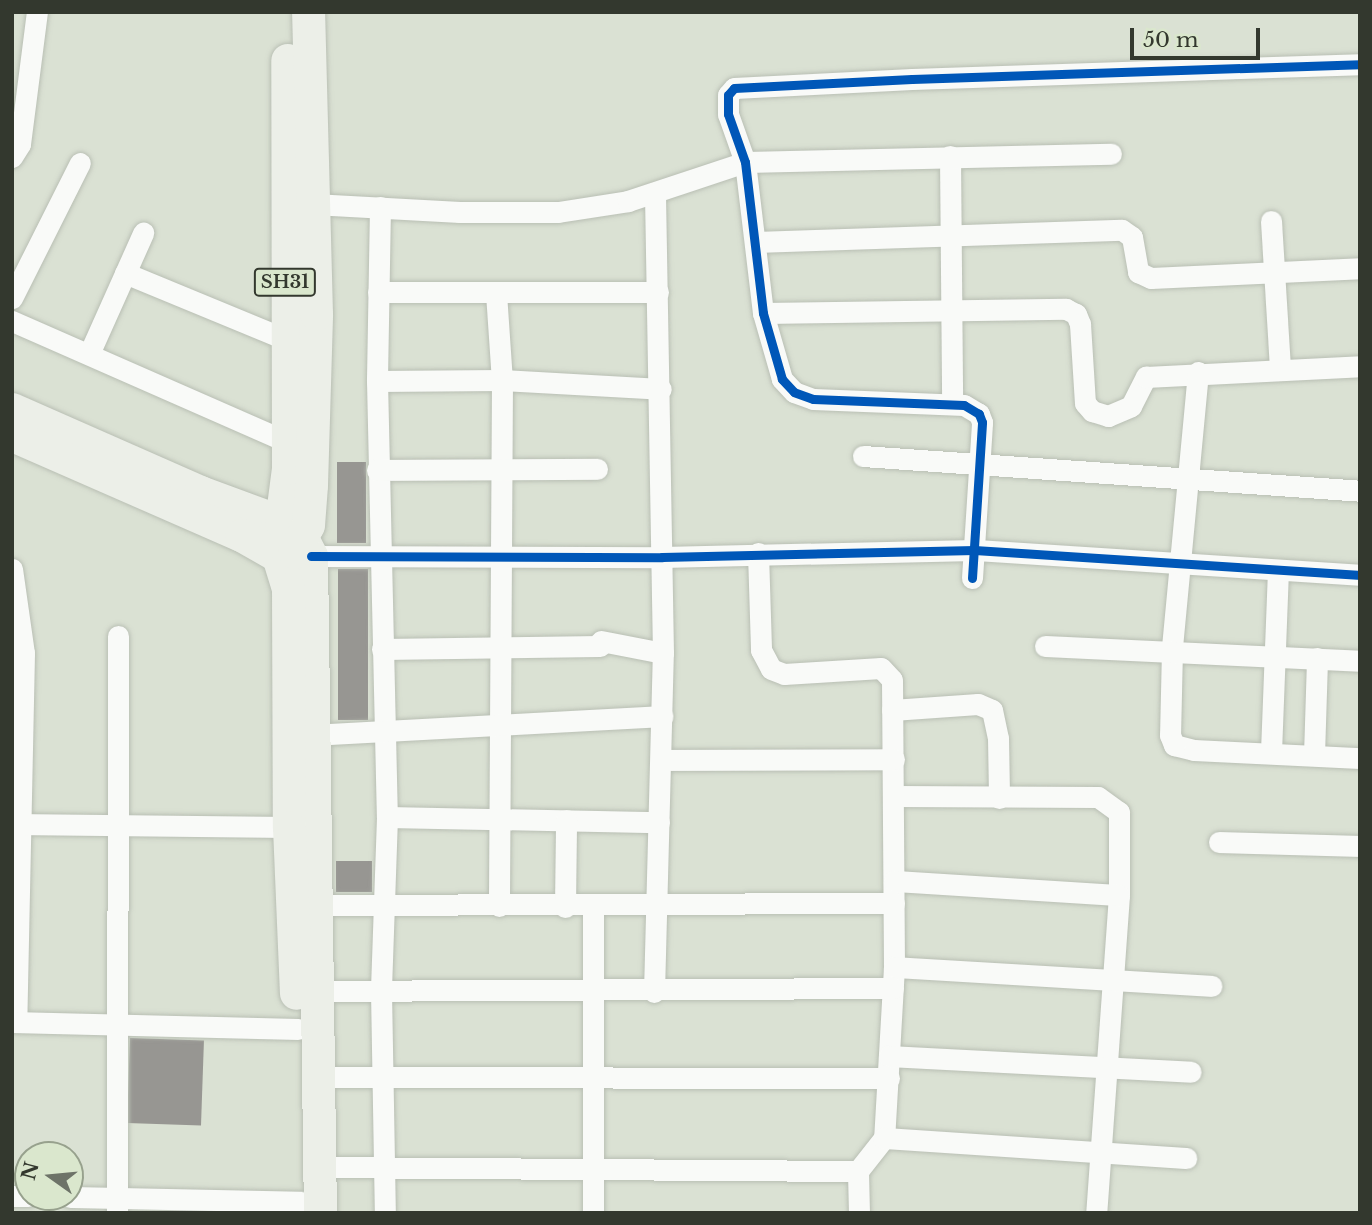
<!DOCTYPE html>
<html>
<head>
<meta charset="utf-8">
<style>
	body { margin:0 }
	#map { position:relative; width:1372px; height:1225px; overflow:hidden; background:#dae1d3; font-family:"Libre Baskerville",serif }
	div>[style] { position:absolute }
	.building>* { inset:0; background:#979692; transform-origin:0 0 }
	.roads { filter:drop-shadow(0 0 2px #b9bfb4) drop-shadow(0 0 2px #b9bfb4) }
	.minor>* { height:21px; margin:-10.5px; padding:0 10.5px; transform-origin:10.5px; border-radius:10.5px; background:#f9faf8 }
	.primary>* { height:33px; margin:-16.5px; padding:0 16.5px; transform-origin:16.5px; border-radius:16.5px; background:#ecefe8 }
	.cycleway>* { height:9px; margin:-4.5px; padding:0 4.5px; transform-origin:4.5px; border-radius:4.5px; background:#0057b8 }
	span { translate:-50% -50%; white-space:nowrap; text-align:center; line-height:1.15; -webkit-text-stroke:7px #dae7cd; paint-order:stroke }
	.shield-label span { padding:2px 5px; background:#dae7cd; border:2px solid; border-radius:5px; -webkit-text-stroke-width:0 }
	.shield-label { font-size:18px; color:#33382e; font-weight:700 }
	.frame { position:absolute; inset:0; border:14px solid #33382e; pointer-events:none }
	.north { position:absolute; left:14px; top:1141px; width:70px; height:70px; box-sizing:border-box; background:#dae7cd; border:2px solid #97a18d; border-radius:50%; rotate:285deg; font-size:19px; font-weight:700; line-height:28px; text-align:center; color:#33382e }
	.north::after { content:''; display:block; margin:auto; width:24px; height:32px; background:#6d7368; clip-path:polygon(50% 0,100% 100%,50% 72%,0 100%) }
	.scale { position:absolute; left:1130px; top:28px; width:130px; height:32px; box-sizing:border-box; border:4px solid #33382e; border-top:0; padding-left:9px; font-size:21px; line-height:24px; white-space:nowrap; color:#33382e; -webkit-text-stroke:5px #dae7cd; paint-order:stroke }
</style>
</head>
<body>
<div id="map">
	<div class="building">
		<div style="left:337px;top:462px;width:29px;height:81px"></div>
		<div style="left:338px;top:569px;width:30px;height:151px"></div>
		<div style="left:336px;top:861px;width:36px;height:31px"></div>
		<div style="left:130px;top:1038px;width:74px;height:85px;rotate:2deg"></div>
	</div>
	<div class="roads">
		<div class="minor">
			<div style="left:950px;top:156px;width:248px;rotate:89.5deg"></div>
			<div style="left:12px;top:157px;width:15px;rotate:-58deg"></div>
			<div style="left:20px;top:144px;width:133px;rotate:-82.7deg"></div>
			<div style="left:313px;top:204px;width:147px;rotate:3.1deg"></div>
			<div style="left:460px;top:212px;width:98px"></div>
			<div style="left:558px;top:212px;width:71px;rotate:-8.9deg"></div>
			<div style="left:628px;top:201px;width:123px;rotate:-18.4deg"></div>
			<div style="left:745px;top:162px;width:366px;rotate:-1.3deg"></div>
			<div style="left:380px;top:207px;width:174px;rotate:91deg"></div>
			<div style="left:377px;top:381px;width:436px;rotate:88.7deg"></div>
			<div style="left:387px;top:817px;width:174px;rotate:92deg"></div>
			<div style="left:381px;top:991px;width:222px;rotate:89deg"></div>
			<div style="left:1271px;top:221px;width:148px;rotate:86.5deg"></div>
			<div style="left:755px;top:242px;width:367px;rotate:-1.9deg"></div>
			<div style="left:1122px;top:230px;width:12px;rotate:35deg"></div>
			<div style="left:1132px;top:237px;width:36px;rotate:80deg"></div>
			<div style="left:1138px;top:272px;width:14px;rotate:25deg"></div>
			<div style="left:1151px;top:278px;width:209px;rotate:-2.7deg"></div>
			<div style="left:125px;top:273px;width:173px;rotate:22.4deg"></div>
			<div style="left:378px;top:292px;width:280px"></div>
			<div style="left:496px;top:293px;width:87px;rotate:86.1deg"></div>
			<div style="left:502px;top:380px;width:526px;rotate:90.33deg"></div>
			<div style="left:12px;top:298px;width:151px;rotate:-63.3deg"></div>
			<div style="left:763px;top:313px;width:303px;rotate:-0.8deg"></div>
			<div style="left:1066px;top:309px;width:11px;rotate:27deg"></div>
			<div style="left:1076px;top:314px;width:11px;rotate:68deg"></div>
			<div style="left:1080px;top:324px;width:79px;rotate:86.4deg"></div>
			<div style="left:1085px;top:403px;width:11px;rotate:49deg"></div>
			<div style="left:1092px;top:411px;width:17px;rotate:17deg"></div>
			<div style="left:1108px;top:416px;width:25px;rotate:-23deg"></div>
			<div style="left:1131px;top:406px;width:33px;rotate:-63deg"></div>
			<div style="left:1146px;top:377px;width:214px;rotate:-2.9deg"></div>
			<div style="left:12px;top:321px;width:300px;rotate:23.7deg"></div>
			<div style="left:89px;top:354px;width:133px;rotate:-65.9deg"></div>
			<div style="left:1198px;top:372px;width:278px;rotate:95.4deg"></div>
			<div style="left:1172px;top:649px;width:86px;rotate:91.3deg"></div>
			<div style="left:1170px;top:735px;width:11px;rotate:68deg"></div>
			<div style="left:1174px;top:745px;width:21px;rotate:14deg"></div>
			<div style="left:1194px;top:750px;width:166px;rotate:2.8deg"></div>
			<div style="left:377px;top:381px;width:125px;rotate:-0.5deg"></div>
			<div style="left:502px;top:380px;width:159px;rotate:3.2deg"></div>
			<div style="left:863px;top:456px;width:498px;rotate:4deg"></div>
			<div style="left:377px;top:470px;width:220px;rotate:-0.3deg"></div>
			<div style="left:758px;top:553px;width:97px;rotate:88.2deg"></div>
			<div style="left:761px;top:650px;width:21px;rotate:62deg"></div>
			<div style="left:771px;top:669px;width:14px;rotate:21deg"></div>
			<div style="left:784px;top:674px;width:97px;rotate:-3.5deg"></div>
			<div style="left:881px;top:668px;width:16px;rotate:47deg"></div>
			<div style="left:892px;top:680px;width:287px;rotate:89.6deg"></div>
			<div style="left:894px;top:967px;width:171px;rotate:93.3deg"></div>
			<div style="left:311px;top:556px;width:351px;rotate:0.2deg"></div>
			<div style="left:662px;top:557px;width:313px;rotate:-1.3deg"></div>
			<div style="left:975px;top:550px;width:386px;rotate:3.7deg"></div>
			<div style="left:12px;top:569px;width:85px;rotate:81.9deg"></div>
			<div style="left:24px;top:653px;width:369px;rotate:91.2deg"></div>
			<div style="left:972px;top:578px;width:156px;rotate:-86.3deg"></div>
			<div style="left:982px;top:422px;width:9px;rotate:-111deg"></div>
			<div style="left:979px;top:414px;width:17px;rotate:-149deg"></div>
			<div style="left:964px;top:405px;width:151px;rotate:-177.7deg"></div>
			<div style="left:813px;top:399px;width:20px;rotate:-160deg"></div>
			<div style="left:794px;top:392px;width:18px;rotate:-133deg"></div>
			<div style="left:782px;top:379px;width:69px;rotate:-106.1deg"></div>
			<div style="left:763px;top:313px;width:152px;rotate:-96.8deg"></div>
			<div style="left:745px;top:162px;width:51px;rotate:-109.5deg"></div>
			<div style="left:728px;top:114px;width:19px;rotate:-90deg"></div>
			<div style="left:728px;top:95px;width:9px;rotate:-49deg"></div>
			<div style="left:734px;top:88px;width:178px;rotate:-2.9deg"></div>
			<div style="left:912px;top:79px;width:448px;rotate:-1.9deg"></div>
			<div style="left:601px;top:641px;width:63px;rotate:11deg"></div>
			<div style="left:1045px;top:646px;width:315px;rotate:2.7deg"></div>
			<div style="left:382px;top:649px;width:218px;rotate:-0.8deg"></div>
			<div style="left:892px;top:710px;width:86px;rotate:-4deg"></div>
			<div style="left:978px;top:704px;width:15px;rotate:23deg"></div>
			<div style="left:992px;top:710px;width:29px;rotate:78deg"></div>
			<div style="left:998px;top:738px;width:60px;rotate:89deg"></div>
			<div style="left:312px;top:735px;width:351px;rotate:-3.1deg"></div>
			<div style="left:1271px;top:752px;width:182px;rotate:-87.8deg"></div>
			<div style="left:1314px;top:755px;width:97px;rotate:-88.2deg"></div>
			<div style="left:661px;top:760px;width:233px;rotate:-0.2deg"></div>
			<div style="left:894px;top:796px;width:204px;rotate:0.3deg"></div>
			<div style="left:1098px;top:797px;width:26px;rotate:36deg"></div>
			<div style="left:1119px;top:812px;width:83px;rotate:90deg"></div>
			<div style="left:1119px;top:895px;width:319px;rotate:94.1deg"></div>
			<div style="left:387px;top:817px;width:272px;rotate:1.1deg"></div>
			<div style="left:12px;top:824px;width:277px;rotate:0.6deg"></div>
			<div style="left:1219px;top:842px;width:141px;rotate:1.6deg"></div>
			<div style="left:894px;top:881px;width:225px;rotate:3.6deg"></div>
			<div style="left:316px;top:905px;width:578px;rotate:-0.2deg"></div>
			<div style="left:565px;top:907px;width:87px;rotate:-89.3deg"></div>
			<div style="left:593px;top:907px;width:306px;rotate:90deg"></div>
			<div style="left:894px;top:967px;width:318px;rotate:3.4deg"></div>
			<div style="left:317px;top:991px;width:576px;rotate:-0.3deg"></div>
			<div style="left:654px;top:992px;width:339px;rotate:-88.5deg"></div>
			<div style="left:663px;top:653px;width:460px;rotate:-91deg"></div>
			<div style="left:12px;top:1022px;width:286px;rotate:1.4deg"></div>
			<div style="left:889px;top:1056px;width:302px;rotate:3deg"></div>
			<div style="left:318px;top:1077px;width:571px;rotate:0.1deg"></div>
			<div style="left:319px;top:1167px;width:539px;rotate:0.43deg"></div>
			<div style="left:12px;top:1196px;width:16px"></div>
			<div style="left:70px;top:1197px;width:231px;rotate:1.2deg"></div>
			<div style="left:117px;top:1213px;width:577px;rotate:-89.9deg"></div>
			<div style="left:859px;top:1213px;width:42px;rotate:-91.4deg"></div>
			<div style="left:858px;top:1171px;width:42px;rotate:-51.8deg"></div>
			<div style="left:884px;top:1138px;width:303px;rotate:3.8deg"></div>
		</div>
		<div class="primary">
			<div style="left:12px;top:409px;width:206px;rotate:23.8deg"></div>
			<div style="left:200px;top:492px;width:86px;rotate:20.3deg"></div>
			<div style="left:281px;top:522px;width:28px;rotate:39deg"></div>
			<div style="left:303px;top:540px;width:18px;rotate:63deg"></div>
			<div style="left:311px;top:556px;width:657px;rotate:89.22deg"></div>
			<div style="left:12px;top:435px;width:250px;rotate:23.6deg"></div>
			<div style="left:241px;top:535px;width:43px;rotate:29.6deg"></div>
			<div style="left:278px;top:556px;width:34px;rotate:73deg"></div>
			<div style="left:288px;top:589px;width:238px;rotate:89.8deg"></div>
			<div style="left:289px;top:827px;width:166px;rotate:87.6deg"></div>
			<div style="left:269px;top:541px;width:22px;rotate:-58deg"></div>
			<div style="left:281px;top:522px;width:54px;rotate:-82.6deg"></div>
			<div style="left:288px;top:468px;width:408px;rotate:-90.1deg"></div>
			<div style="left:294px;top:552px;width:30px;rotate:-63deg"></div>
			<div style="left:308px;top:525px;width:40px;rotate:-85.7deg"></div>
			<div style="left:311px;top:485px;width:171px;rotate:-88.3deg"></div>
			<div style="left:316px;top:314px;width:302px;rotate:-91.5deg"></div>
		</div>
	</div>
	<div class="cycleway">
		<div style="left:311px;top:556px;width:351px;rotate:0.2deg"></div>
		<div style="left:662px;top:557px;width:313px;rotate:-1.3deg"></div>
		<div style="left:975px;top:550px;width:386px;rotate:3.7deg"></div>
		<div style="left:972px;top:578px;width:156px;rotate:-86.3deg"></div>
		<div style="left:982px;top:422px;width:9px;rotate:-111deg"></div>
		<div style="left:979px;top:414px;width:17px;rotate:-149deg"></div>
		<div style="left:964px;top:405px;width:151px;rotate:-177.7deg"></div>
		<div style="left:813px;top:399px;width:20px;rotate:-160deg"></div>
		<div style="left:794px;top:392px;width:18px;rotate:-133deg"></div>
		<div style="left:782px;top:379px;width:69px;rotate:-106.1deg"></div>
		<div style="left:763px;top:313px;width:152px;rotate:-96.8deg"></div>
		<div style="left:745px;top:162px;width:51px;rotate:-109.5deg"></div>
		<div style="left:728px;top:114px;width:19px;rotate:-90deg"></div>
		<div style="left:728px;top:95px;width:9px;rotate:-49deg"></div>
		<div style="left:734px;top:88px;width:178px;rotate:-2.9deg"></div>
		<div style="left:912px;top:79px;width:448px;rotate:-1.9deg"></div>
	</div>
	<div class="shield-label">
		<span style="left:285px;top:282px">SH31</span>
	</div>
	<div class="frame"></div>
	<div class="north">N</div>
	<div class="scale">50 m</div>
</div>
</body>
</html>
